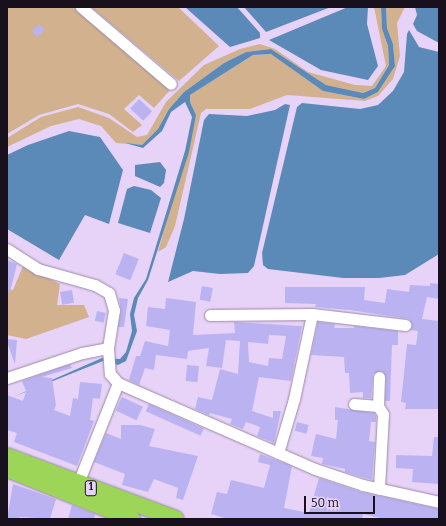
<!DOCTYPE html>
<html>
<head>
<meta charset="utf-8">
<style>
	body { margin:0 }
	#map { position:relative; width:446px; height:526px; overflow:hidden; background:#e7d3f7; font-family:Bitter,serif }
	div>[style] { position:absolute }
	.green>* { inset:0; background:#d1b18e }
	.water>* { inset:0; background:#5b89b8 }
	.building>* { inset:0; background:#bbb3f1; transform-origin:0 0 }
	.roads { filter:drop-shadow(0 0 1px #9b88aa) drop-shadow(0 0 1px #9b88aa) }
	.minor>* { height:11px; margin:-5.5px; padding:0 5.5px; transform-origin:5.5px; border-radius:5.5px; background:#fff }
	.highway>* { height:16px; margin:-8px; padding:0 8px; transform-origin:8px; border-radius:8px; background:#9cd557 }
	span { translate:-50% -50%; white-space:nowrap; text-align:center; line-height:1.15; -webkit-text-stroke:3px #e7d3f7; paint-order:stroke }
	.shield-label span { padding:1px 3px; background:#e7d3f7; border:1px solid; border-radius:3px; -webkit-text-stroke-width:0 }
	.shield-label { font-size:10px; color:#18111d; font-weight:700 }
	.frame { position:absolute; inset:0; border:8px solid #18111d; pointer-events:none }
	.scale { position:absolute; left:304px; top:496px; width:71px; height:18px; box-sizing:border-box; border:2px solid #18111d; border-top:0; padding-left:5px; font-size:12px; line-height:14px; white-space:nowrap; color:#18111d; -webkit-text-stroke:3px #e7d3f7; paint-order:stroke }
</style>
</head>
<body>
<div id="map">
	<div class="green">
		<div style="clip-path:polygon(7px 7px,74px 7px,170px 90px,154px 108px,139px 95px,124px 109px,142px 125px,133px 132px,109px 114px,78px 104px,39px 115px,7px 134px)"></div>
		<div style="clip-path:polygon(91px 7px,178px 7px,219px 46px,179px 81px)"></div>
		<div style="clip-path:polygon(374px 7px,381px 7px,382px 29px,388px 46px,389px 65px,375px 88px,363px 93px,326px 85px,271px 49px,246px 52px,224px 63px,184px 92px,169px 109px,158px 129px,142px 145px,116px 143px,101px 126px,79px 119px,51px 126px,7px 147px,7px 138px,41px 117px,78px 107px,109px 118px,137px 137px,147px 135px,166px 102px,204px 65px,240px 49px,260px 44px,275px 49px,308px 72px,355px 85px,372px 86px,386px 66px)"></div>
		<div style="clip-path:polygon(386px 7px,405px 7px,397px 23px,400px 56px,393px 79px,378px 96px,365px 101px,287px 95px,250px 109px,206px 109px,201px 113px,175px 226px,166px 247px,158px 252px,196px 115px,190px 102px,190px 95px,253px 55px,272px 54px,323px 91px,364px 99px,378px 92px,395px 66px,393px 44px,387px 28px)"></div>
		<div style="clip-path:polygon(23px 266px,60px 284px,57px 305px,84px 305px,89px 317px,26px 339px,7px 335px,7px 289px,13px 290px)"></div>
	</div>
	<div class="water">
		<div style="clip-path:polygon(185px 7px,237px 7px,260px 33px,260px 38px,230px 47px)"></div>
		<div style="clip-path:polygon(244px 7px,331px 7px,266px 32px)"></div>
		<div style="clip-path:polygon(348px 7px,368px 7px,367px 24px,378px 66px,368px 80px,321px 70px,269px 40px)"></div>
		<div style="clip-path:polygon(381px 7px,386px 7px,387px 28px,393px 44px,395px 66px,378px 92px,364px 99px,323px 91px,271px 54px,253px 55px,190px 95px,190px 102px,196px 115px,189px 152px,148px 280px,138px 298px,134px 315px,137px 331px,126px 361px,118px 365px,103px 361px,13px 397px,102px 358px,120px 359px,126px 352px,132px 331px,130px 314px,134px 298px,146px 279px,185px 151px,192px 117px,185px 102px,171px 112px,162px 131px,143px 148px,125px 143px,142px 145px,158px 129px,169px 109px,184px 92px,224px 63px,246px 52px,271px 49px,326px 85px,363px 93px,375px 88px,389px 65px,388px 46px,382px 29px)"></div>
		<div style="clip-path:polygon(415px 7px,439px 7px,439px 43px,417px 31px,413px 24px,417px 15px)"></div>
		<div style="clip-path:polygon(409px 30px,419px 47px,439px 52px,439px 254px,405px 275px,379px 278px,343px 278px,268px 269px,263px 265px,262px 253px,297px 107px,302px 103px,360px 109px,378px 105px,393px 91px,404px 72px,407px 34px)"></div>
		<div style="clip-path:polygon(285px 104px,290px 105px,254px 266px,248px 273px,220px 274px,193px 271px,168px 282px,184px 219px,204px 120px,209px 114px,247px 116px,275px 110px)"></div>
		<div style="clip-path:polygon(69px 131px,100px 137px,123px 170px,109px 224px,85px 215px,59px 260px,7px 229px,7px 155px,28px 145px)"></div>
		<div style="clip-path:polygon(160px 162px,166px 170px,164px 183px,160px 187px,135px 176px,135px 165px)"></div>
		<div style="clip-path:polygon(134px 186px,151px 190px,161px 198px,150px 233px,118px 223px,127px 189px)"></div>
	</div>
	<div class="building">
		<div style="clip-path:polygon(39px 24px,45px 30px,37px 37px,32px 31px)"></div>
		<div style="left:139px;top:99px;width:18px;height:13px;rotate:43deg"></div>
		<div style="left:124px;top:253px;width:16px;height:23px;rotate:22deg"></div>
		<div style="clip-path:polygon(7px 260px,17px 264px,10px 292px,7px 292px)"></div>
		<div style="clip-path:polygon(430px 283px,439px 284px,439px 299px,427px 297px,422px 319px,439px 321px,439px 409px,405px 409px,406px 403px,401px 402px,407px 344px,416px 345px,418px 331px,410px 330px,412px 325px,409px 319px,350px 310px,315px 307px,316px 304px,285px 303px,285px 287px,365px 287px,364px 300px,385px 303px,387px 289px,409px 292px,410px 285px,430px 286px)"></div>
		<div style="left:202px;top:286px;width:11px;height:14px;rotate:10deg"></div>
		<div style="left:72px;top:290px;width:13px;height:12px;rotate:81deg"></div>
		<div style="clip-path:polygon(119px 298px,128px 299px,124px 327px,118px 327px,121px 311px)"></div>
		<div style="clip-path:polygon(evenodd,166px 298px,196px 302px,193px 335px,235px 333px,234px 322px,302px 326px,291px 381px,259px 377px,252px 411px,273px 418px,273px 411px,281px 411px,274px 443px,257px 436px,260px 427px,246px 422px,243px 429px,230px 424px,232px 419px,210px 413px,209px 415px,195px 409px,198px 397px,212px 400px,220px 369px,238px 374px,240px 341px,226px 340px,222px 368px,206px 366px,209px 348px,188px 351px,187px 359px,156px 355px,154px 370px,145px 368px,139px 385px,129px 380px,136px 356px,140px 356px,145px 341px,168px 346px,170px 330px,146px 326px,148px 307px,165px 309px,166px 298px,269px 335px,286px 336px,282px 359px,269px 358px,268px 366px,249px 362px,248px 342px,268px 344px,269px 335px)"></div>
		<div style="left:97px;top:311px;width:9px;height:10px;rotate:13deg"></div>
		<div style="clip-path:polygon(318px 322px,335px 324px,334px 328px,354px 328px,354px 326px,398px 331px,398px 345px,392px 345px,390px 401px,385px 401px,386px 377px,382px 371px,373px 374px,371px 398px,363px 398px,363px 392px,350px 393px,349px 373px,345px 373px,344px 357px,311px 355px)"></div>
		<div style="clip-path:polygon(7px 339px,17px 340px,15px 364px,7px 342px)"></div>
		<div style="clip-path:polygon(70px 364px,72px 368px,42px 377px,52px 378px,56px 405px,54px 410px,70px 416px,73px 398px,78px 399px,80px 382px,102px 384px,100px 399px,93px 398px,90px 420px,94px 421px,77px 466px,14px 442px,17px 433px,7px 430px,7px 395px,23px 401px,26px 391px,22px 381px)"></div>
		<div style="left:187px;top:365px;width:12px;height:16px;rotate:5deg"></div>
		<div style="left:122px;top:397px;width:23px;height:15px;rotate:25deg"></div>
		<div style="left:149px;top:404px;width:60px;height:8px;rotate:24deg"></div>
		<div style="clip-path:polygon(335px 407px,374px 413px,376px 416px,376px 422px,371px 422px,369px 441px,375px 442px,372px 480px,345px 472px,345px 469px,322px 464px,323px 458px,311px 456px,316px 434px,336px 439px,338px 420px,335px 420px)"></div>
		<div style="left:297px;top:422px;width:12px;height:9px;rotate:14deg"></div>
		<div style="clip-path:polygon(121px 425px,140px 425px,155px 429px,149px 446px,198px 456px,183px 500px,176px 498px,178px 488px,154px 479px,148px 492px,122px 485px,125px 474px,94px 462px,106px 433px,121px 439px)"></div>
		<div style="clip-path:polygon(434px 437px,439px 437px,439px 484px,412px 482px,413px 469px,396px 468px,396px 455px,432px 456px)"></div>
		<div style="clip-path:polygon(260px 454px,292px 466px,284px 508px,309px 513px,319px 478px,361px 492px,439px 509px,439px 519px,384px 519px,363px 514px,362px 519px,228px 519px,211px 514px,217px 492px,227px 494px,231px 480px,264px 488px,270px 465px,258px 462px)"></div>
		<div style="clip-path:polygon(13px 484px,56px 499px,50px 519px,20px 517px,19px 519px,7px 519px)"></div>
		<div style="clip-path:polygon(72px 505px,95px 514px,94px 519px,68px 519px)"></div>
	</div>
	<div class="roads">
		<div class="minor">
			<div style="left:81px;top:7px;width:118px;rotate:40.5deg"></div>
			<div style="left:7px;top:249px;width:37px;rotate:33deg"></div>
			<div style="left:38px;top:269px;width:59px;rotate:15.7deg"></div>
			<div style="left:95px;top:285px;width:16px;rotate:30deg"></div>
			<div style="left:109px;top:293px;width:18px;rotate:74deg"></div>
			<div style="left:114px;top:310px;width:38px;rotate:99deg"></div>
			<div style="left:108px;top:348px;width:26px;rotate:86deg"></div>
			<div style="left:110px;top:374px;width:12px;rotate:48deg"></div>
			<div style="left:210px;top:315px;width:102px;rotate:-0.6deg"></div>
			<div style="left:312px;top:314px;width:94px;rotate:6.7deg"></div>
			<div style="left:7px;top:378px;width:79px;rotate:-18.4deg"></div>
			<div style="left:82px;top:353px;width:26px;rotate:-11deg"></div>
			<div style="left:354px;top:404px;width:24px;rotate:5deg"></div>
			<div style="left:378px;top:406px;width:9px;rotate:58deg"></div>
			<div style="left:383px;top:414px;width:75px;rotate:93.1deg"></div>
			<div style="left:378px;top:406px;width:29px;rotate:-88deg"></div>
			<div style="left:278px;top:453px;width:56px;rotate:-73.5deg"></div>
			<div style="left:294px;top:399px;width:87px;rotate:-78deg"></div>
			<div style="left:76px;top:488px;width:113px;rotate:-68.2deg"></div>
			<div style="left:118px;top:383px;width:215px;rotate:23.6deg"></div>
			<div style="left:315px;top:469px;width:51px;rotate:18.4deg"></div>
			<div style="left:363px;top:485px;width:78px;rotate:12.6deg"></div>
		</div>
		<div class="highway">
			<div style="left:7px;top:456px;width:180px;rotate:20.4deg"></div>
			<div style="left:7px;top:469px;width:135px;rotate:21.8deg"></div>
		</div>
	</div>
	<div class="shield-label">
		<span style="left:91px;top:488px">1</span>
	</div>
	<div class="frame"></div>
	<div class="scale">50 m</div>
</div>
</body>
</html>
